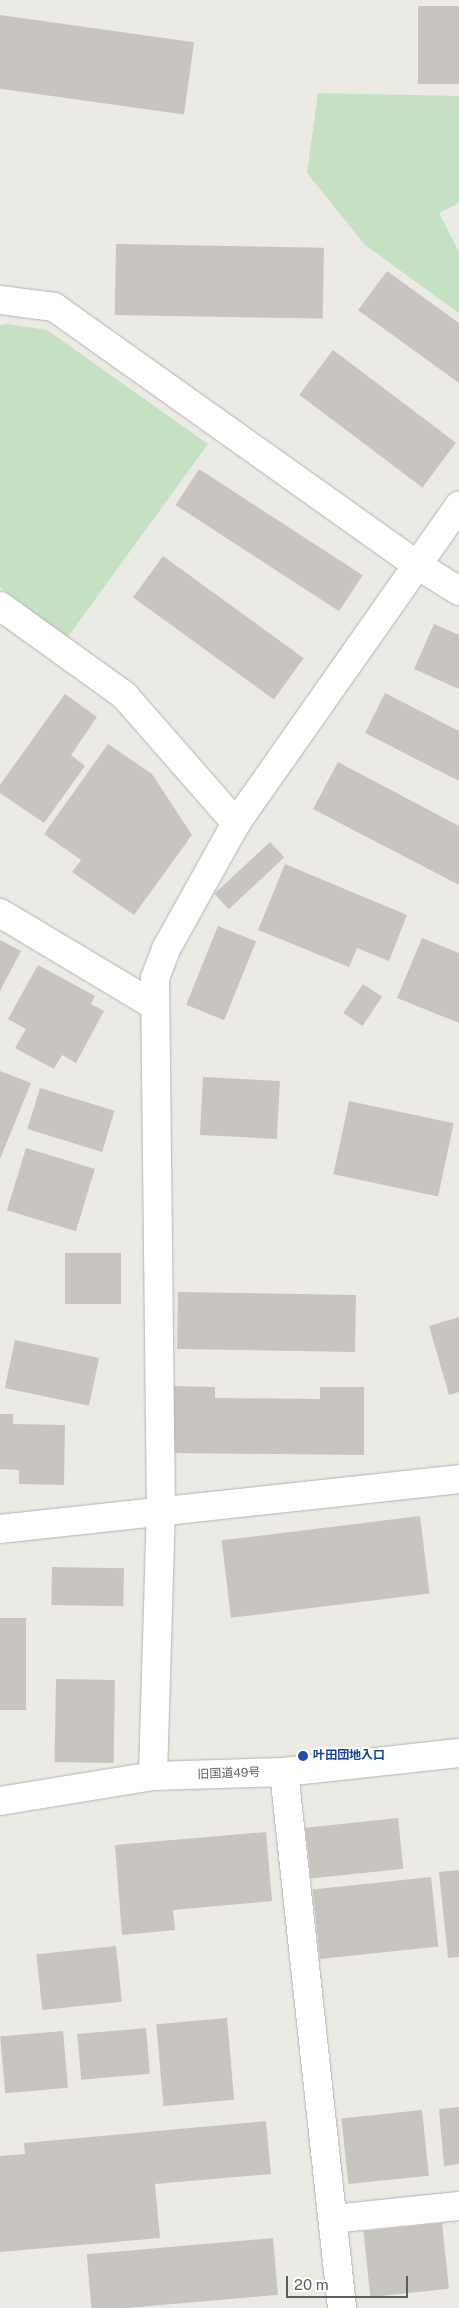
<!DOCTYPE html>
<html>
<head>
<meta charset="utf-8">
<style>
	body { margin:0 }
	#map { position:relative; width:459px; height:2308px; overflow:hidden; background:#eceae4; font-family:"Public Sans","Noto Sans JP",sans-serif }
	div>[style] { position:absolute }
	.green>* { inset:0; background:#c4e1c3 }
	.building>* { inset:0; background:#c8c5c0; transform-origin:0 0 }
	.roads { filter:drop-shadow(0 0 1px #b1b4b7) drop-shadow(0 0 1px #b1b4b7) }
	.street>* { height:28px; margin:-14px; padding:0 14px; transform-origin:14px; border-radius:14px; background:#fff }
	.secondary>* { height:28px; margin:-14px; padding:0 14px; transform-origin:14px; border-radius:14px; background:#fff }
	.dots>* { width:14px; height:14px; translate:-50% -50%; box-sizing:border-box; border:2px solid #fff; border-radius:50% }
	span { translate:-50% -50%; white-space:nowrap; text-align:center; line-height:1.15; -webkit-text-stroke:4px #fff; paint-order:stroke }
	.transit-label { font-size:12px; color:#164399; font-weight:700 }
	.left { translate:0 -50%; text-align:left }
	.street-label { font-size:12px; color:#5c5f62 }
	.scale { position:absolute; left:286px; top:2276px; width:122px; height:22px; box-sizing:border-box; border:2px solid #5c5f62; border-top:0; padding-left:6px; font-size:15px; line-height:18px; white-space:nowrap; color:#5c5f62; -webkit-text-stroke:4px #fff; paint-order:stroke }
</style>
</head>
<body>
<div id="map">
	<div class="green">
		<div style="clip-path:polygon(318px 93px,459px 96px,459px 203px,439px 213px,459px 252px,459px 313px,365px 245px,307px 173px)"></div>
		<div style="clip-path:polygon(7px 324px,47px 330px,208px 444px,67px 638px,0 587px,0 325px)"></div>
	</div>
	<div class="building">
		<div style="left:418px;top:6px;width:41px;height:78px"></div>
		<div style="left:0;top:15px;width:196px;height:73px;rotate:8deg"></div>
		<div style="left:116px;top:244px;width:208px;height:71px;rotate:1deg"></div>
		<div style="clip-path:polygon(387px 271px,459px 323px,459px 383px,358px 310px)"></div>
		<div style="left:333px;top:350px;width:154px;height:56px;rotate:37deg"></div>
		<div style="left:199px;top:469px;width:195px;height:43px;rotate:33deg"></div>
		<div style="left:163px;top:556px;width:174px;height:51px;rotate:36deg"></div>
		<div style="clip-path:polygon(434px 624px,459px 635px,459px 689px,414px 669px)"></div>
		<div style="clip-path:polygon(385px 693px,459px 731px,459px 781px,365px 733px)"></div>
		<div style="clip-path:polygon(65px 694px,97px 717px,71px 755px,85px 766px,44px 823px,0 793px,0 785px)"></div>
		<div style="clip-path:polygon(108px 744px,152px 774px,192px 835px,134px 915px,72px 872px,81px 860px,44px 834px)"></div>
		<div style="clip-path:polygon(338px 762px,459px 826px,459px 885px,313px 809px)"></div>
		<div style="left:270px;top:842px;width:21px;height:76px;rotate:47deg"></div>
		<div style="clip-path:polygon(285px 864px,407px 915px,389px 961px,357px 948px,349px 967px,258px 930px)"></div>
		<div style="left:218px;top:926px;width:41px;height:85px;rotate:22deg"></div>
		<div style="clip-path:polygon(422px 938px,459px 953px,459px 1023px,397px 998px)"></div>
		<div style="clip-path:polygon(0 940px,21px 951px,0 991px)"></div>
		<div style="clip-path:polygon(38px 965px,95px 996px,91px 1004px,104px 1011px,76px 1063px,62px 1055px,54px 1069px,15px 1048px,26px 1029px,8px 1019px)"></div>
		<div style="left:363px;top:984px;width:23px;height:35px;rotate:34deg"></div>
		<div style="clip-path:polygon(0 1071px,31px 1083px,0 1159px)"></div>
		<div style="left:203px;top:1077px;width:77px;height:58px;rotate:3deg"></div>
		<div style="left:40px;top:1088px;width:78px;height:43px;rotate:17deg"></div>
		<div style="left:349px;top:1101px;width:107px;height:75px;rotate:12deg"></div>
		<div style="left:26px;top:1148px;width:72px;height:65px;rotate:17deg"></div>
		<div style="left:121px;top:1253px;width:51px;height:56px;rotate:90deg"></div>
		<div style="left:178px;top:1292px;width:178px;height:57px;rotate:1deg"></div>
		<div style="clip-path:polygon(459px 1317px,459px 1392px,449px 1395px,429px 1326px)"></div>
		<div style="left:15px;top:1340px;width:86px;height:49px;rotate:12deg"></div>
		<div style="clip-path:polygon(171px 1386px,215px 1387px,215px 1398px,320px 1399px,320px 1387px,364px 1387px,364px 1455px,170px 1453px)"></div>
		<div style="clip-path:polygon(0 1414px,13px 1414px,13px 1424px,65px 1425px,64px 1485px,19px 1484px,19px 1470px,0 1469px)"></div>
		<div style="left:420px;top:1516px;width:78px;height:200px;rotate:83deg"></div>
		<div style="left:52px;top:1567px;width:72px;height:38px;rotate:1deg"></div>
		<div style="left:0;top:1618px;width:26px;height:92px"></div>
		<div style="left:56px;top:1679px;width:59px;height:83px;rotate:1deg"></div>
		<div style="left:398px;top:1818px;width:51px;height:93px;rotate:84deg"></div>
		<div style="clip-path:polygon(266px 1832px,272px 1901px,173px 1910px,175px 1930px,122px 1935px,115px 1845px)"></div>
		<div style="clip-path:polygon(459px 1870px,459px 1957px,448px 1958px,439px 1872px)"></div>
		<div style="left:431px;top:1877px;width:70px;height:119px;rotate:84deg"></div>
		<div style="left:116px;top:1946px;width:56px;height:80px;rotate:84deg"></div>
		<div style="left:227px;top:2018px;width:82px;height:71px;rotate:85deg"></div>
		<div style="left:146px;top:2028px;width:46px;height:69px;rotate:85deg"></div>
		<div style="left:63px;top:2031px;width:57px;height:63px;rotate:85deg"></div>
		<div style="clip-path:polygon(459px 2107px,459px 2164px,444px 2166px,439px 2109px)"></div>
		<div style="left:422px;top:2110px;width:66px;height:81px;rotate:84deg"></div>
		<div style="clip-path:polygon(266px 2121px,271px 2174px,155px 2184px,160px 2238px,0 2252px,0 2156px,25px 2154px,24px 2143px)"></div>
		<div style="left:442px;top:2223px;width:66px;height:79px;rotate:84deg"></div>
		<div style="left:273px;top:2238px;width:57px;height:187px;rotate:85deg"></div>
	</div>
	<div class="roads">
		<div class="street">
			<div style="left:0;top:300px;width:54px;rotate:7.4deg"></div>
			<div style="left:54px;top:307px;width:445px;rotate:35.4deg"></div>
			<div style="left:417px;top:565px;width:49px;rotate:31.8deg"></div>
			<div style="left:0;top:606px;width:153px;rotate:35.7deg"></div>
			<div style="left:124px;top:695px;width:170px;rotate:48.8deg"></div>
			<div style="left:0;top:913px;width:179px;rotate:30.9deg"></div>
			<div style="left:0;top:1529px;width:462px;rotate:-6.2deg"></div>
			<div style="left:284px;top:1772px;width:539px;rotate:83.82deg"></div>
			<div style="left:153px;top:1776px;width:262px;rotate:-88.3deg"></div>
			<div style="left:161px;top:1514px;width:536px;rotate:-90.64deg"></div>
			<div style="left:155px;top:978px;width:31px;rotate:-69deg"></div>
			<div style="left:166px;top:949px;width:144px;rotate:-60.9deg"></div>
			<div style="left:236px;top:823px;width:388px;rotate:-54.9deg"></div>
			<div style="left:333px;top:2219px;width:127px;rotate:-5.9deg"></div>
		</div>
		<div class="secondary">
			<div style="left:0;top:1801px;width:155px;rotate:-9.3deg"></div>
			<div style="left:153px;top:1776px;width:131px;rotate:-1.7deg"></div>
			<div style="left:284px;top:1772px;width:176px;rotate:-6.2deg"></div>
		</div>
	</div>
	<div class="dots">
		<div style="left:303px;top:1756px;background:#1a4fb4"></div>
	</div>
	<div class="transit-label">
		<span class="left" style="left:313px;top:1756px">叶田団地入口</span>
	</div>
	<div class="street-label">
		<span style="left:229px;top:1774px;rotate:-2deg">旧国道49号</span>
	</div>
	<div class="scale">20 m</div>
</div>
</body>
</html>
